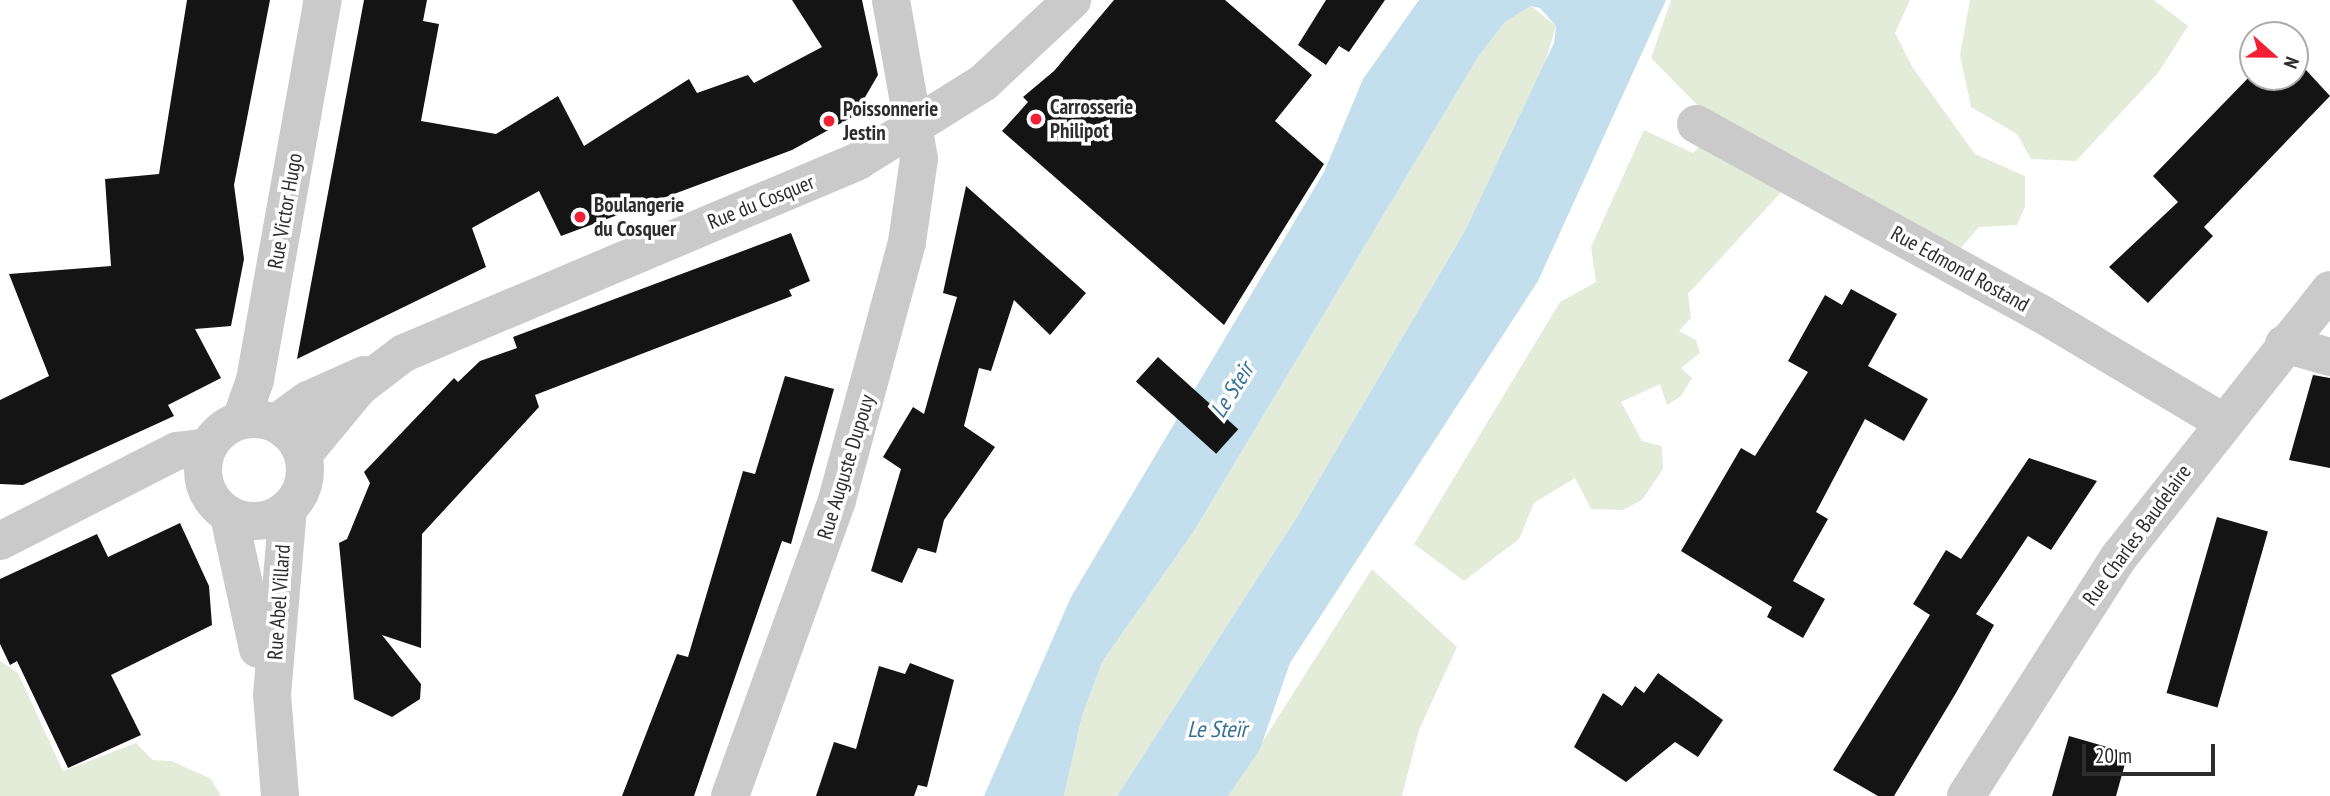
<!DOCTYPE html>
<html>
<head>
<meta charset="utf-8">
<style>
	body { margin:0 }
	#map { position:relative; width:2330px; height:796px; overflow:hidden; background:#fff; font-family:"PT Sans Narrow",sans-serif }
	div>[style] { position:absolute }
	.green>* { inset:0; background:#e3ecd9 }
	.water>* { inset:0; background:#c3deed }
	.building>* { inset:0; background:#141414; transform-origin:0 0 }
	.minor>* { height:38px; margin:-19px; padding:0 19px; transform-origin:19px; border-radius:19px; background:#cacaca }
	.tertiary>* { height:38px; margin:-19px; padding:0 19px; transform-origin:19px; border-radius:19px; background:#cacaca }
	.tertiary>.ring { margin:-19px; padding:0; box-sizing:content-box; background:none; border:38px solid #cacaca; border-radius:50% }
	.dots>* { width:19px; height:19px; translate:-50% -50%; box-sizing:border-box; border:4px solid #fff; border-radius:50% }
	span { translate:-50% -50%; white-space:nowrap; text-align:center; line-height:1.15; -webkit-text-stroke:7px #fff; paint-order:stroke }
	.poi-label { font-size:21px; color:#2d2d2d; font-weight:700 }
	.left { translate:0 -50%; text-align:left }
	.street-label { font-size:21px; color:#2d2d2d }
	.water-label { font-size:23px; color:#357194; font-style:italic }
	.north { position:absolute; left:2239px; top:21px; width:70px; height:70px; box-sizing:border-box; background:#fff; border:2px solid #ababab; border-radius:50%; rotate:111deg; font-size:19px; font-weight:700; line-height:28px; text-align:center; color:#2d2d2d }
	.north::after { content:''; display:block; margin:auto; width:24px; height:32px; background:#f22034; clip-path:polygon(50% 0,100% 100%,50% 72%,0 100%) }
	.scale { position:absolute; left:2082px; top:744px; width:133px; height:32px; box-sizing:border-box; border:4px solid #2d2d2d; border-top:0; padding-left:9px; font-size:21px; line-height:24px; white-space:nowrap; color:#2d2d2d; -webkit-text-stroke:5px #fff; paint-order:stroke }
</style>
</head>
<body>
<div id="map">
	<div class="green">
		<div style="clip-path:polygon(1671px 0,1910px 0,1895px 33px,1913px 68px,1975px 154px,2025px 176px,2025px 207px,2017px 225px,1979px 227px,1961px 248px,1804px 167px,1688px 294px,1691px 318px,1679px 331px,1696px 340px,1700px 353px,1681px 368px,1692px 378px,1681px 396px,1667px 405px,1660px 384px,1621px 402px,1642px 441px,1662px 446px,1663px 469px,1642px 500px,1623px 510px,1591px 509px,1575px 478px,1534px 503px,1519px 539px,1464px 581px,1414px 544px,1560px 302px,1596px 282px,1591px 247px,1644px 130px,1693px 153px,1719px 127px,1651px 58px)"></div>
		<div style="clip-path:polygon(1970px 0,2154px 0,2188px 26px,2158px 73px,2076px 161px,2031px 159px,2017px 134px,1971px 107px,1960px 55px)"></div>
		<div style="clip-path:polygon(1531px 6px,1556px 26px,1538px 87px,1466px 229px,1297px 517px,1117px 796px,1064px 796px,1082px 716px,1102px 662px,1194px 531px,1478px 57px,1505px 22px)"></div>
		<div style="clip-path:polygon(1372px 569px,1457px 647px,1419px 730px,1402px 796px,1228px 796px)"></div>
		<div style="clip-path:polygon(0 661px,18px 673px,63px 771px,136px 743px,153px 760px,172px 761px,211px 779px,221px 796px,0 796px)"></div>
	</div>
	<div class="water">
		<div style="clip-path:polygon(1419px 0,1666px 0,1538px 281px,1290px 663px,1260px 749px,1228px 796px,1117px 796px,1297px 517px,1466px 229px,1554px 43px,1556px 26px,1540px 8px,1531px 6px,1505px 22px,1478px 57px,1194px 531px,1102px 662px,1082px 716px,1064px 796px,984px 796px,1071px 597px,1324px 172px,1363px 79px)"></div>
	</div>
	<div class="building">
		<div style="clip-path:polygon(187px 0,270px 0,234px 185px,244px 259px,231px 326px,195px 329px,221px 378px,168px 405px,174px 416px,23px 485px,0 484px,0 400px,49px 376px,9px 274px,111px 266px,105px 179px,159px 174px)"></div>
		<div style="clip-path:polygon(364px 0,427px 0,423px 21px,439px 24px,421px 121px,496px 134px,558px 96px,584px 146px,689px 79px,697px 93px,748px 75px,754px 83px,822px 47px,792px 0,862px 0,878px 75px,854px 116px,792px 150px,561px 236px,539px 191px,472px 228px,486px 267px,297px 359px)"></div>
		<div style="clip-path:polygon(1114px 0,1225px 0,1312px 75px,1275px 121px,1324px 164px,1224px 325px,1002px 131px,1028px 102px,1023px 97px,1054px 71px)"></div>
		<div style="clip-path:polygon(1326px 0,1385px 0,1349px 52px,1339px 46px,1326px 65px,1298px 45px)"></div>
		<div style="clip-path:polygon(2295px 58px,2330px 96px,2204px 227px,2213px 236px,2148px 303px,2109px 267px,2178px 202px,2153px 176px,2253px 73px,2295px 77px)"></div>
		<div style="clip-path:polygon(966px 186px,1086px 293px,1050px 335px,1014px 300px,991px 371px,979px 368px,964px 426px,995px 447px,944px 520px,936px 553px,918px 548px,902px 583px,871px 571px,901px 469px,883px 457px,913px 407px,924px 414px,957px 297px,943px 293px)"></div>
		<div style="clip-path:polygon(791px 233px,810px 281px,789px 290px,792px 296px,535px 395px,539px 407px,422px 534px,421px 648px,382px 635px,421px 684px,420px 699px,392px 717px,354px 699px,339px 543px,347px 539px,370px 483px,364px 472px,454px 378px,458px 382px,480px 361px,517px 348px,513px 337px)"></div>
		<div style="clip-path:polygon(1851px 289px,1897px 314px,1868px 366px,1928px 399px,1904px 441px,1865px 419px,1816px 512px,1828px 519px,1793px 581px,1825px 599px,1803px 638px,1767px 617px,1772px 607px,1681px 551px,1741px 448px,1755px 456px,1808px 372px,1788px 361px,1825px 295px,1842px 305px)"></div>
		<div style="left:1158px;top:357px;width:108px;height:33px;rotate:42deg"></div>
		<div style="clip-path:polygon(2313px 375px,2330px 378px,2330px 468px,2289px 460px)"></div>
		<div style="clip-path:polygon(785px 376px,834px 389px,791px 544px,782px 541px,694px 796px,622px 796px,677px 654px,688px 657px,743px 471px,755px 474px)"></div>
		<div style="clip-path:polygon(2029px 458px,2097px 481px,2051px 550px,2028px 536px,1976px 614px,1994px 625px,1956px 693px,1894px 796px,1878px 796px,1833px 770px,1930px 615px,1913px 604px,1946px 550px,1961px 559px)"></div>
		<div style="left:2217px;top:517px;width:53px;height:183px;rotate:16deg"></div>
		<div style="clip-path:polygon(180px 523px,209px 586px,212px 625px,111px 675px,141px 735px,68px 768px,17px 661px,10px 665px,0 644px,0 579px,97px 534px,108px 557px)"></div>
		<div style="clip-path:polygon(910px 663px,954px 680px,927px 787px,918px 785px,914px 796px,816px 796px,834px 742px,856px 749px,879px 666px,905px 674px)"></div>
		<div style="clip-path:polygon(1658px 673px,1723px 720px,1698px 757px,1675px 742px,1626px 782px,1574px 747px,1603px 693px,1622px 706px,1635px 686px,1644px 693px)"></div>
		<div style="clip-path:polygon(2069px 736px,2128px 753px,2116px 796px,2052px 796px)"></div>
	</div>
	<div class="minor">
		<div style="left:1696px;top:124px;width:393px;rotate:28.8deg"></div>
		<div style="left:2040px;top:313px;width:211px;rotate:30.8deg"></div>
		<div style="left:2284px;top:344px;width:48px;rotate:15.8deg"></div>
		<div style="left:730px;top:796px;width:315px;rotate:-70.1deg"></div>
		<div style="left:837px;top:500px;width:267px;rotate:-74.8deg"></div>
		<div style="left:907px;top:242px;width:84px;rotate:-81.8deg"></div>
		<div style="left:919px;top:159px;width:161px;rotate:-100deg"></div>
		<div style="left:1966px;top:796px;width:284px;rotate:-57.4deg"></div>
		<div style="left:2119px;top:557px;width:340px;rotate:-51.7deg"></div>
	</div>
	<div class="tertiary">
		<div class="ring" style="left:203px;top:419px;width:64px;height:64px"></div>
		<div style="left:241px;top:420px;width:42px;rotate:-70.7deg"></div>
		<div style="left:255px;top:380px;width:386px;rotate:-79.9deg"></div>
		<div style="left:276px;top:423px;width:39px;rotate:-36deg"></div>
		<div style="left:308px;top:400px;width:61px;rotate:-24.1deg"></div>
		<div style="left:303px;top:455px;width:88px;rotate:-50.5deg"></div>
		<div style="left:359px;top:387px;width:56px;rotate:-37.1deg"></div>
		<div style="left:404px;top:353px;width:493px;rotate:-22.9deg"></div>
		<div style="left:858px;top:161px;width:147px;rotate:-32deg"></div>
		<div style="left:983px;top:83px;width:122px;rotate:-43deg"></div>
		<div style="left:229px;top:516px;width:136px;rotate:77.7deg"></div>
		<div style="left:0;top:541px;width:199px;rotate:-27deg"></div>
		<div style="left:177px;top:451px;width:31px;rotate:-7deg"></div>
		<div style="left:280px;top:796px;width:101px;rotate:-94.5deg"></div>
		<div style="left:272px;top:695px;width:187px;rotate:-85.1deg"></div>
	</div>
	<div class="dots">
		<div style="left:1036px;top:119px;background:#f22034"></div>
		<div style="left:829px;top:121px;background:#f22034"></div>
		<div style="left:580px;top:217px;background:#f22034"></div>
	</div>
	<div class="poi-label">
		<span class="left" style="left:1050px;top:119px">Carrosserie<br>Philipot</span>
		<span class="left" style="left:843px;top:121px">Poissonnerie<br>Jestin</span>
		<span class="left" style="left:594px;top:217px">Boulangerie<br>du Cosquer</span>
	</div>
	<div class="street-label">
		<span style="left:761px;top:202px;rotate:-22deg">Rue du Cosquer</span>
		<span style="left:285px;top:211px;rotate:-80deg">Rue Victor Hugo</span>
		<span style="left:1960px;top:269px;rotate:29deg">Rue Edmond Rostand</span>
		<span style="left:846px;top:467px;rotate:-73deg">Rue Auguste Dupouy</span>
		<span style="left:2137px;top:535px;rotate:-54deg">Rue Charles Baudelaire</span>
		<span style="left:279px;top:602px;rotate:-86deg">Rue Abel Villard</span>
	</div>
	<div class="water-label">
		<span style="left:1232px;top:390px;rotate:-58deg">Le Steir</span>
		<span style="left:1217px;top:729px">Le Steïr</span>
	</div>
	<div class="north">N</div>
	<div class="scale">20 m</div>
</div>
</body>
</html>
